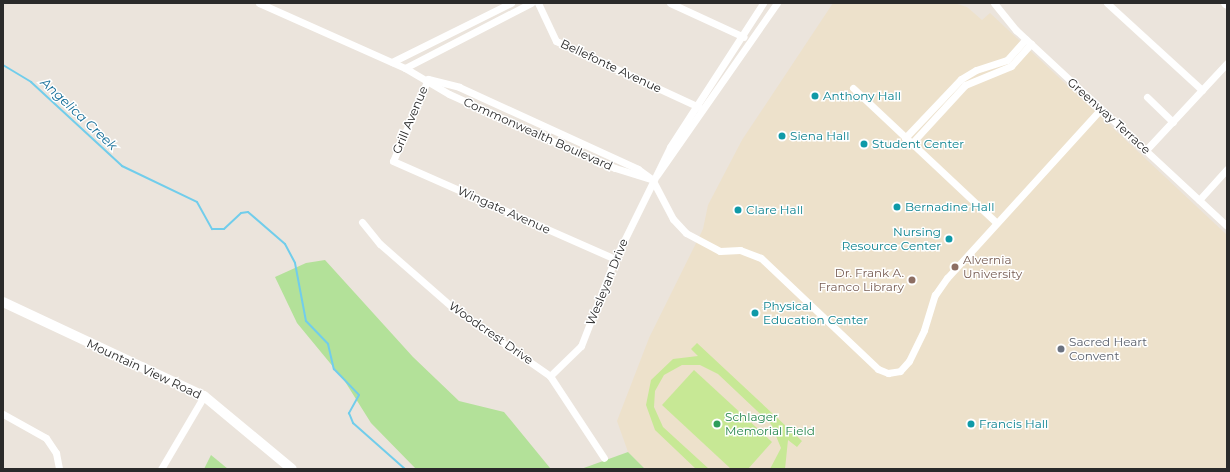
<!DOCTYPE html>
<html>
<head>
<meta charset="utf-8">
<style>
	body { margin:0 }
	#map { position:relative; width:1230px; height:472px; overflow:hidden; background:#ebe4dc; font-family:Montserrat,sans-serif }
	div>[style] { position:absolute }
	.education>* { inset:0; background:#ede1cb }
	.green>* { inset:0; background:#b3e199 }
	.pitch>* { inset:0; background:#c7e895 }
	.stream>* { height:2px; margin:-1px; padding:0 1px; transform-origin:1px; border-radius:1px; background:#71cdeb }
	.street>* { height:7px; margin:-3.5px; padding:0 3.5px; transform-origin:3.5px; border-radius:3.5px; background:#fff }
	.secondary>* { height:10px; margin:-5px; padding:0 5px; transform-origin:5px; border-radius:5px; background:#fff }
	.dots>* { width:11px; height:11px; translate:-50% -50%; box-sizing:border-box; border:2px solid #fff; border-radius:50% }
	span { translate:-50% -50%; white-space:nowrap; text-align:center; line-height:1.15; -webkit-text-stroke:3px #fff; paint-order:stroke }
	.street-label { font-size:12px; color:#2a2a2a }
	.culture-label { font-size:12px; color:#0d838f }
	.left { translate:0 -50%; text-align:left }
	.right { translate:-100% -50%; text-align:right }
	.education-label { font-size:12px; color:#785e54 }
	.worship-label { font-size:12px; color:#5b616d }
	.leisure-label { font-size:12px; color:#27864d }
	.water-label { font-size:13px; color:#116b96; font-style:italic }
	.frame { position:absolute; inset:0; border:4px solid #2a2a2a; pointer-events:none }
</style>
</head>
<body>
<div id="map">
	<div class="education">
		<div style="clip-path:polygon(833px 3px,954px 3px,967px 7px,982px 20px,990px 13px,1227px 235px,1227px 469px,645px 469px,628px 452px,617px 421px,649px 338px,703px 229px,708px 205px,742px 140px)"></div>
	</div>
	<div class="green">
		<div style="clip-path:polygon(325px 260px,413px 357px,459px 401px,504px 412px,550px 468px,562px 469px,416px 469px,371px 423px,344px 380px,297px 323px,275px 277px,306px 263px)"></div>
		<div style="clip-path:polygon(628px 452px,645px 469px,581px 469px)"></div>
		<div style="clip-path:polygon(211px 455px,228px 469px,204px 469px)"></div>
	</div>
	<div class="pitch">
		<div style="clip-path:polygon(697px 343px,802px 441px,797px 447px,788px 440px,785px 469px,770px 469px,781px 448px,771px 424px,718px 374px,700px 365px,682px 365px,664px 375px,655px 391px,654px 407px,663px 427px,709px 469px,696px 469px,655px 430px,646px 405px,651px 380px,673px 359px,698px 356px,691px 349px)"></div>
		<div style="clip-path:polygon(694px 370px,772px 442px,748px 469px,731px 469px,662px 405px)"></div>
	</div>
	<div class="stream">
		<div style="left:3px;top:65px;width:33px;rotate:31deg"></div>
		<div style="left:31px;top:82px;width:124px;rotate:42.7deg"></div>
		<div style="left:122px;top:166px;width:83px;rotate:25.6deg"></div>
		<div style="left:197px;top:202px;width:31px;rotate:61deg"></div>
		<div style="left:212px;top:229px;width:12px"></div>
		<div style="left:224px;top:229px;width:23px;rotate:-43deg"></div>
		<div style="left:241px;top:213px;width:7px;rotate:-8deg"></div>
		<div style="left:248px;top:212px;width:49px;rotate:40.9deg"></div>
		<div style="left:285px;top:244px;width:21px;rotate:62deg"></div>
		<div style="left:295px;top:263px;width:59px;rotate:79.3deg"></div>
		<div style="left:306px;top:321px;width:32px;rotate:46deg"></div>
		<div style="left:328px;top:344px;width:26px;rotate:77deg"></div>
		<div style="left:334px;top:369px;width:36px;rotate:46deg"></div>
		<div style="left:359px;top:395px;width:21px;rotate:119deg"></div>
		<div style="left:349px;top:413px;width:11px;rotate:68deg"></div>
		<div style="left:353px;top:423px;width:69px;rotate:41.5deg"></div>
		<div style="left:420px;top:469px;width:15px"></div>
	</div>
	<div class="street">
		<div style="left:259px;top:3px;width:160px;rotate:24deg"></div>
		<div style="left:405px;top:68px;width:51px;rotate:30.6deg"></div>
		<div style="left:449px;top:94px;width:94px;rotate:24.6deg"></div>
		<div style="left:534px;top:133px;width:88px;rotate:23.4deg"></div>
		<div style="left:615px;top:168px;width:37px;rotate:17deg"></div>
		<div style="left:538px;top:3px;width:42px;rotate:64.7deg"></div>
		<div style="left:556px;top:41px;width:157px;rotate:24.8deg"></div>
		<div style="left:670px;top:3px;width:81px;rotate:24.7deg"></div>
		<div style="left:994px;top:3px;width:35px;rotate:51deg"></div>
		<div style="left:1016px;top:30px;width:288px;rotate:42.9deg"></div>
		<div style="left:1107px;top:3px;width:129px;rotate:42.5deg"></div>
		<div style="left:392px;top:62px;width:133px;rotate:-26.4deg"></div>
		<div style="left:405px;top:68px;width:142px;rotate:-27.3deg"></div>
		<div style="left:428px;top:79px;width:32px;rotate:14deg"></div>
		<div style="left:459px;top:87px;width:197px;rotate:24.6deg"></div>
		<div style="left:638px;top:169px;width:17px;rotate:36deg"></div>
		<div style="left:652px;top:179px;width:45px;rotate:62.3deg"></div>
		<div style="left:673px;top:219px;width:19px;rotate:47deg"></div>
		<div style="left:686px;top:233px;width:38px;rotate:28deg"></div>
		<div style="left:720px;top:251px;width:20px;rotate:-3deg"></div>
		<div style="left:740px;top:250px;width:22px;rotate:21deg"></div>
		<div style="left:761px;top:258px;width:161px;rotate:43.5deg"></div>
		<div style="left:878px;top:369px;width:11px;rotate:22deg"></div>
		<div style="left:888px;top:373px;width:12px;rotate:-9deg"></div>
		<div style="left:900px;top:371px;width:13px;rotate:-48deg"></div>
		<div style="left:909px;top:361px;width:34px;rotate:-64deg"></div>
		<div style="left:924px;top:330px;width:37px;rotate:-73deg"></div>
		<div style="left:935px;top:295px;width:21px;rotate:-55deg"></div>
		<div style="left:947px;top:278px;width:227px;rotate:-47.7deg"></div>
		<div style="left:428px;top:79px;width:89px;rotate:113.1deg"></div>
		<div style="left:393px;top:161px;width:243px;rotate:23.8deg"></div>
		<div style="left:853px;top:88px;width:197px;rotate:43.2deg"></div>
		<div style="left:1147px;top:97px;width:36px;rotate:44deg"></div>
		<div style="left:905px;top:138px;width:81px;rotate:-46.5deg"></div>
		<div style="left:961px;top:79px;width:17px;rotate:-31deg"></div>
		<div style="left:976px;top:70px;width:33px;rotate:-18deg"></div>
		<div style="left:1007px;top:60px;width:28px;rotate:-48deg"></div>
		<div style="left:911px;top:144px;width:80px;rotate:-47.5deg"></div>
		<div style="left:965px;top:85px;width:50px;rotate:-22.4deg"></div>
		<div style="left:1011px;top:66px;width:30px;rotate:-48deg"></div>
		<div style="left:1146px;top:150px;width:119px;rotate:-47deg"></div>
		<div style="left:657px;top:175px;width:210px;rotate:-55.1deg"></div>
		<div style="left:1199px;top:200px;width:42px;rotate:-47.9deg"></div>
		<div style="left:362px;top:222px;width:28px;rotate:51deg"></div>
		<div style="left:380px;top:244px;width:97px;rotate:41.2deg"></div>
		<div style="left:453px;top:308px;width:118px;rotate:35deg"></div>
		<div style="left:550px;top:376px;width:98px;rotate:56.6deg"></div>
		<div style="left:550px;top:376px;width:43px;rotate:-44.1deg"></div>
		<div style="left:581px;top:346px;width:93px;rotate:-68.7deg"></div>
		<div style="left:615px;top:259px;width:125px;rotate:-63.8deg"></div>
		<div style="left:670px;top:147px;width:171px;rotate:-57.1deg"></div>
		<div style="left:3px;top:414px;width:49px;rotate:29.2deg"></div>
		<div style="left:46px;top:438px;width:18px;rotate:56deg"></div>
		<div style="left:56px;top:453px;width:16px;rotate:79deg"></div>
		<div style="left:161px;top:469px;width:85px;rotate:-59.5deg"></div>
	</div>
	<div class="secondary">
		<div style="left:1226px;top:3px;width:1px;rotate:45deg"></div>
		<div style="left:3px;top:302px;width:222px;rotate:25.1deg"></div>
		<div style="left:204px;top:396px;width:114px;rotate:39.7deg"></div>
	</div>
	<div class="dots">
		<div style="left:815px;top:96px;background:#0f9aa8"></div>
		<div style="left:782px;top:136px;background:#0f9aa8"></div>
		<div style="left:864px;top:144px;background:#0f9aa8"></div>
		<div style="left:897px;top:207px;background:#0f9aa8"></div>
		<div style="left:738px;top:210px;background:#0f9aa8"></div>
		<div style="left:949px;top:239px;background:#0f9aa8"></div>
		<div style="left:955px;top:267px;background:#8d6e63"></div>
		<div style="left:912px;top:280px;background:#8d6e63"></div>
		<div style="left:755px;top:313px;background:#0f9aa8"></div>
		<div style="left:1061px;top:349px;background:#6b7280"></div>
		<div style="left:717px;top:424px;background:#2e9e5b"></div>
		<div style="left:971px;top:424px;background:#0f9aa8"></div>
	</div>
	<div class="street-label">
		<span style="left:611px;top:66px;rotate:25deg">Bellefonte Avenue</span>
		<span style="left:1109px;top:116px;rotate:42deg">Greenway Terrace</span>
		<span style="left:410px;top:120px;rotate:-67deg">Grill Avenue</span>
		<span style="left:538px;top:134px;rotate:24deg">Commonwealth Boulevard</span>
		<span style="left:504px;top:210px;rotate:24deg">Wingate Avenue</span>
		<span style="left:607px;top:282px;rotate:-68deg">Wesleyan Drive</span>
		<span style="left:491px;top:333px;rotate:35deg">Woodcrest Drive</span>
		<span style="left:144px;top:369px;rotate:25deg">Mountain View Road</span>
	</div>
	<div class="culture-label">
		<span class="left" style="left:823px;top:96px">Anthony Hall</span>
		<span class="left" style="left:790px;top:136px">Siena Hall</span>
		<span class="left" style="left:872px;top:144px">Student Center</span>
		<span class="left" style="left:905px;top:207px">Bernadine Hall</span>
		<span class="left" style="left:746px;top:210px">Clare Hall</span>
		<span class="right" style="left:941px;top:239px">Nursing<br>Resource Center</span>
		<span class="left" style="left:763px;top:313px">Physical<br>Education Center</span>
		<span class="left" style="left:979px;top:424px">Francis Hall</span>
	</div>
	<div class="education-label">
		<span class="left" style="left:963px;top:267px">Alvernia<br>University</span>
		<span class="right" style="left:904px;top:280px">Dr. Frank A.<br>Franco Library</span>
	</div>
	<div class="worship-label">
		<span class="left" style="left:1069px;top:349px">Sacred Heart<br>Convent</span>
	</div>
	<div class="leisure-label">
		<span class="left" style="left:725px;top:424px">Schlager<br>Memorial Field</span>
	</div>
	<div class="water-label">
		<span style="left:79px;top:114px;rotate:43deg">Angelica Creek</span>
	</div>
	<div class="frame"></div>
</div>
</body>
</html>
